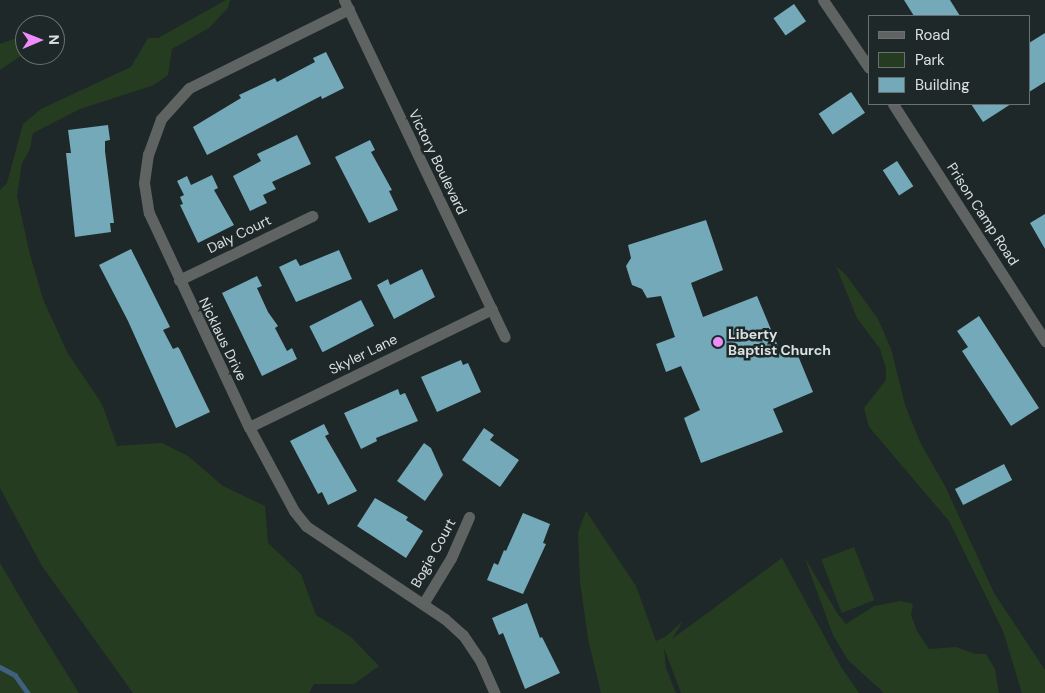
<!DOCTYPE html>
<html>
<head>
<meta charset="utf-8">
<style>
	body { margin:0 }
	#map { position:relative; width:1045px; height:693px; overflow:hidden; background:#1e2828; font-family:"DM Sans",sans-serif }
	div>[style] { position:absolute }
	.green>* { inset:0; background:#263c20; transform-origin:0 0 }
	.stream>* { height:4.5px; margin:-2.25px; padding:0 2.25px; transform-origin:2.25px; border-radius:2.25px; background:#3e617e }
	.building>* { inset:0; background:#73a9b9; transform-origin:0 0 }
	.minor>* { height:11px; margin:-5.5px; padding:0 5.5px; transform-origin:5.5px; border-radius:5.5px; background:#5f6361 }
	.dots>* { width:14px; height:14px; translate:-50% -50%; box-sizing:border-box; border:2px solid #1e2828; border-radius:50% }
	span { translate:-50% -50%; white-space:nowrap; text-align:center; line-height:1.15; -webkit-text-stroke:5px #1e2828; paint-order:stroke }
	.street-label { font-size:14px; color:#dae1e0 }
	.poi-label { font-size:14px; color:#dae1e0; font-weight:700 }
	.left { translate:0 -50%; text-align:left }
	.legend { position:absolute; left:868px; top:15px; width:162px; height:90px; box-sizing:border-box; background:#1e2828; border:1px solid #697272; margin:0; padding:6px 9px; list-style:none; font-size:15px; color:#dae1e0 }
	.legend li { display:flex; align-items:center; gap:10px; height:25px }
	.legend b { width:25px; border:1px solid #697272 }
	.north { position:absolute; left:15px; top:15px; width:50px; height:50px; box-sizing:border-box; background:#1e2828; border:1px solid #697272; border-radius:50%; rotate:89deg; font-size:14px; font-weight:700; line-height:20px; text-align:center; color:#dae1e0 }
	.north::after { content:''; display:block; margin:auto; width:18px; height:22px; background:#ed8cfa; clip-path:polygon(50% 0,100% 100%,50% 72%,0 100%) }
</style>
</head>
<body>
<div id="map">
	<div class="green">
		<div style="clip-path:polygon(226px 0,230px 0,228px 8px,209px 28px,172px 49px,168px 75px,154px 85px,80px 109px,33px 133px,30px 149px,22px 163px,17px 196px,30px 255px,43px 299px,67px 352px,102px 404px,117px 446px,162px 443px,188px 456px,223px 486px,265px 506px,268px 543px,301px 574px,316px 615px,351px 637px,379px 666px,354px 684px,314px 684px,309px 693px,133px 693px,42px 566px,0 488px,0 190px,7px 183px,23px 124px,41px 109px,131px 67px,148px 38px,158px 38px)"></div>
		<div style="clip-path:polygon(25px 35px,25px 53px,0 70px,0 44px)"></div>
		<div style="clip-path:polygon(836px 266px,846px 275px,878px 319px,891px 349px,905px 405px,920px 442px,946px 488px,994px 593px,1045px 670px,1045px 693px,1022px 693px,1003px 631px,949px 521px,869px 427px,864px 408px,886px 380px,886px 368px,880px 349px,857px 318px)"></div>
		<div style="clip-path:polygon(586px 511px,636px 586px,656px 641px,665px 637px,683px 621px,672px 639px,782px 558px,841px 667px,859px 693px,681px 693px,664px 648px,666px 668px,676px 693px,601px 693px,588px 639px,580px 581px,578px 532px)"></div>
		<div style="left:854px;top:547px;width:57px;height:35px;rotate:69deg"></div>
		<div style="clip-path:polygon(804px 556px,837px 613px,846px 624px,874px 606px,901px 601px,913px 604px,911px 615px,917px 631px,929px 649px,956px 647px,975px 654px,986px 654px,995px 669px,999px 693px,884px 693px,848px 660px,833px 635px)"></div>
		<div style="clip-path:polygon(0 563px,31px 616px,79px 693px,0 693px)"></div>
	</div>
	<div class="stream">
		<div style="left:0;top:667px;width:17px;rotate:28deg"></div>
		<div style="left:15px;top:675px;width:22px;rotate:54deg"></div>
	</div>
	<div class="building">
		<div style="clip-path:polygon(904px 0,950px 0,960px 16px,914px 16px)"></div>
		<div style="left:794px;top:4px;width:21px;height:25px;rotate:55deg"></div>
		<div style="clip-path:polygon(1045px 33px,1045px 82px,1029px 92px,1029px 43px)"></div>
		<div style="clip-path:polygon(326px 52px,344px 88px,322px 99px,321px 96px,207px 155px,193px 127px,241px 98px,239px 95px,275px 78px,277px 82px,315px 62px,313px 58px)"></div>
		<div style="left:851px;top:92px;width:25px;height:39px;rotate:56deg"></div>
		<div style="clip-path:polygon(971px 104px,1011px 104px,983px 122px)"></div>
		<div style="clip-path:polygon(108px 125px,110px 140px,105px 141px,105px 151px,114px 223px,110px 223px,111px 232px,75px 237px,66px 153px,71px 153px,68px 130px)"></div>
		<div style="clip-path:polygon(297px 135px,311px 164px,272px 182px,276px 189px,263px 195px,267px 203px,250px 211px,233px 176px,261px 161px,257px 154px)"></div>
		<div style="clip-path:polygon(370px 140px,375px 150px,371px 152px,392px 190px,389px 191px,398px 210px,369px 223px,335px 157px)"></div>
		<div style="left:897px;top:161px;width:30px;height:17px;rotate:57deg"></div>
		<div style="clip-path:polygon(212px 175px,218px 188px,214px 190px,234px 225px,198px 243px,180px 205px,183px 204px,180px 197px,184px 195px,177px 181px,187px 176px,191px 185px)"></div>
		<div style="clip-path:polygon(1045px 214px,1045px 249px,1030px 223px)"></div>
		<div style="clip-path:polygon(706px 220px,723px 270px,691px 283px,703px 317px,757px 296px,780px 351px,794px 346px,813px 392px,773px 409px,783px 432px,701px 463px,684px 418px,700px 410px,681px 366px,666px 372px,656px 344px,675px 337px,661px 296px,647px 298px,642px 289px,632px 285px,626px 266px,631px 258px,628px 245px)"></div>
		<div style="clip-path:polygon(131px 249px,170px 327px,163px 330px,173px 349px,178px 347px,180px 350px,210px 412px,176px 428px,128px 321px,99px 265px)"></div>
		<div style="clip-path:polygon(339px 250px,352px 279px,296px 302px,279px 267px,296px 259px,300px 266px)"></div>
		<div style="clip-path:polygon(422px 269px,435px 297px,394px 319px,377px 285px,388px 279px,390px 285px)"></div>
		<div style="clip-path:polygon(257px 276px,262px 286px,257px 288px,268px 312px,278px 326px,275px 328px,287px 351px,292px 348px,297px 359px,262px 376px,222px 293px)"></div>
		<div style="left:361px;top:300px;width:29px;height:58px;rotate:63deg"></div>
		<div style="clip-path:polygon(979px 316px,1039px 408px,1011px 426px,962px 351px,968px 347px,957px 331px)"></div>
		<div style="clip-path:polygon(461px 360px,463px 365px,468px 363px,481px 392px,437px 412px,421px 377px)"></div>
		<div style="clip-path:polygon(398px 389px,400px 395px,405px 393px,418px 421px,376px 438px,377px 441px,361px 449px,344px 413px)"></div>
		<div style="clip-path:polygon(324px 424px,329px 434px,325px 436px,357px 491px,328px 505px,322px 492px,318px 494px,290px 441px)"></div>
		<div style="clip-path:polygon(484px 428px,494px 435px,490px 440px,519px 460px,500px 487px,462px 460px)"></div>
		<div style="clip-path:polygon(424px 443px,431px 448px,443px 475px,425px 501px,397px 481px)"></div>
		<div style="left:1004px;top:464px;width:18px;height:55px;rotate:63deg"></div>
		<div style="clip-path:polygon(375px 498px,408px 517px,406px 520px,423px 531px,406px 558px,357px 526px)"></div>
		<div style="clip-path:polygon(523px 513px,550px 524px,543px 543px,546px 544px,523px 594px,487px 580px,494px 563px,498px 565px,504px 550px,506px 551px)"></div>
		<div style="clip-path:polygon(527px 603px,540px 638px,542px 637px,560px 673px,525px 689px,503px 633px,499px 635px,492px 618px)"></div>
	</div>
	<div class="minor">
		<div style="left:344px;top:0;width:373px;rotate:64.5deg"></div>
		<div style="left:823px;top:0;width:82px;rotate:55.9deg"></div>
		<div style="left:349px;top:9px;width:178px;rotate:153.7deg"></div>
		<div style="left:189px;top:88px;width:42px;rotate:132.1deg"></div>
		<div style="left:161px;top:119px;width:37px;rotate:110deg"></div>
		<div style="left:148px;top:154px;width:29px;rotate:98deg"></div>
		<div style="left:144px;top:183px;width:30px;rotate:81deg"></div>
		<div style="left:149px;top:213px;width:236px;rotate:65deg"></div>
		<div style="left:249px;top:427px;width:95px;rotate:61.8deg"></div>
		<div style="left:294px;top:511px;width:19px;rotate:51deg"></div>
		<div style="left:306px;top:526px;width:167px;rotate:33.8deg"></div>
		<div style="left:445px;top:619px;width:24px;rotate:42deg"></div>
		<div style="left:463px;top:635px;width:30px;rotate:56deg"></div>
		<div style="left:480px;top:660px;width:36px;rotate:66deg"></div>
		<div style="left:893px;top:104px;width:282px;rotate:57.3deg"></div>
		<div style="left:179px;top:280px;width:148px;rotate:-25.7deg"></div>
		<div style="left:249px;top:427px;width:270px;rotate:-25.9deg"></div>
		<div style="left:423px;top:604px;width:54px;rotate:-58.7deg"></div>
		<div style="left:451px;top:558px;width:45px;rotate:-66.3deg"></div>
	</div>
	<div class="dots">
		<div style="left:718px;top:342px;background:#ed8cfa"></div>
	</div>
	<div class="street-label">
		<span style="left:438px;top:162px;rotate:64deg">Victory Boulevard</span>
		<span style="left:983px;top:214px;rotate:57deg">Prison Camp Road</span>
		<span style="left:239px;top:234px;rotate:-26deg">Daly Court</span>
		<span style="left:223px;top:339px;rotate:64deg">Nicklaus Drive</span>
		<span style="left:363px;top:354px;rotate:-26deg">Skyler Lane</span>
		<span style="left:433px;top:553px;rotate:-61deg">Bogie Court</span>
	</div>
	<div class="poi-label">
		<span class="left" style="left:728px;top:342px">Liberty<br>Baptist Church</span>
	</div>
	<ul class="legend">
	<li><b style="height:6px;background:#5f6361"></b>Road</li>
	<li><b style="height:14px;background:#263c20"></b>Park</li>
	<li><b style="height:14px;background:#73a9b9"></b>Building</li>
	</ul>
	<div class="north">N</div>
</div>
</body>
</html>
